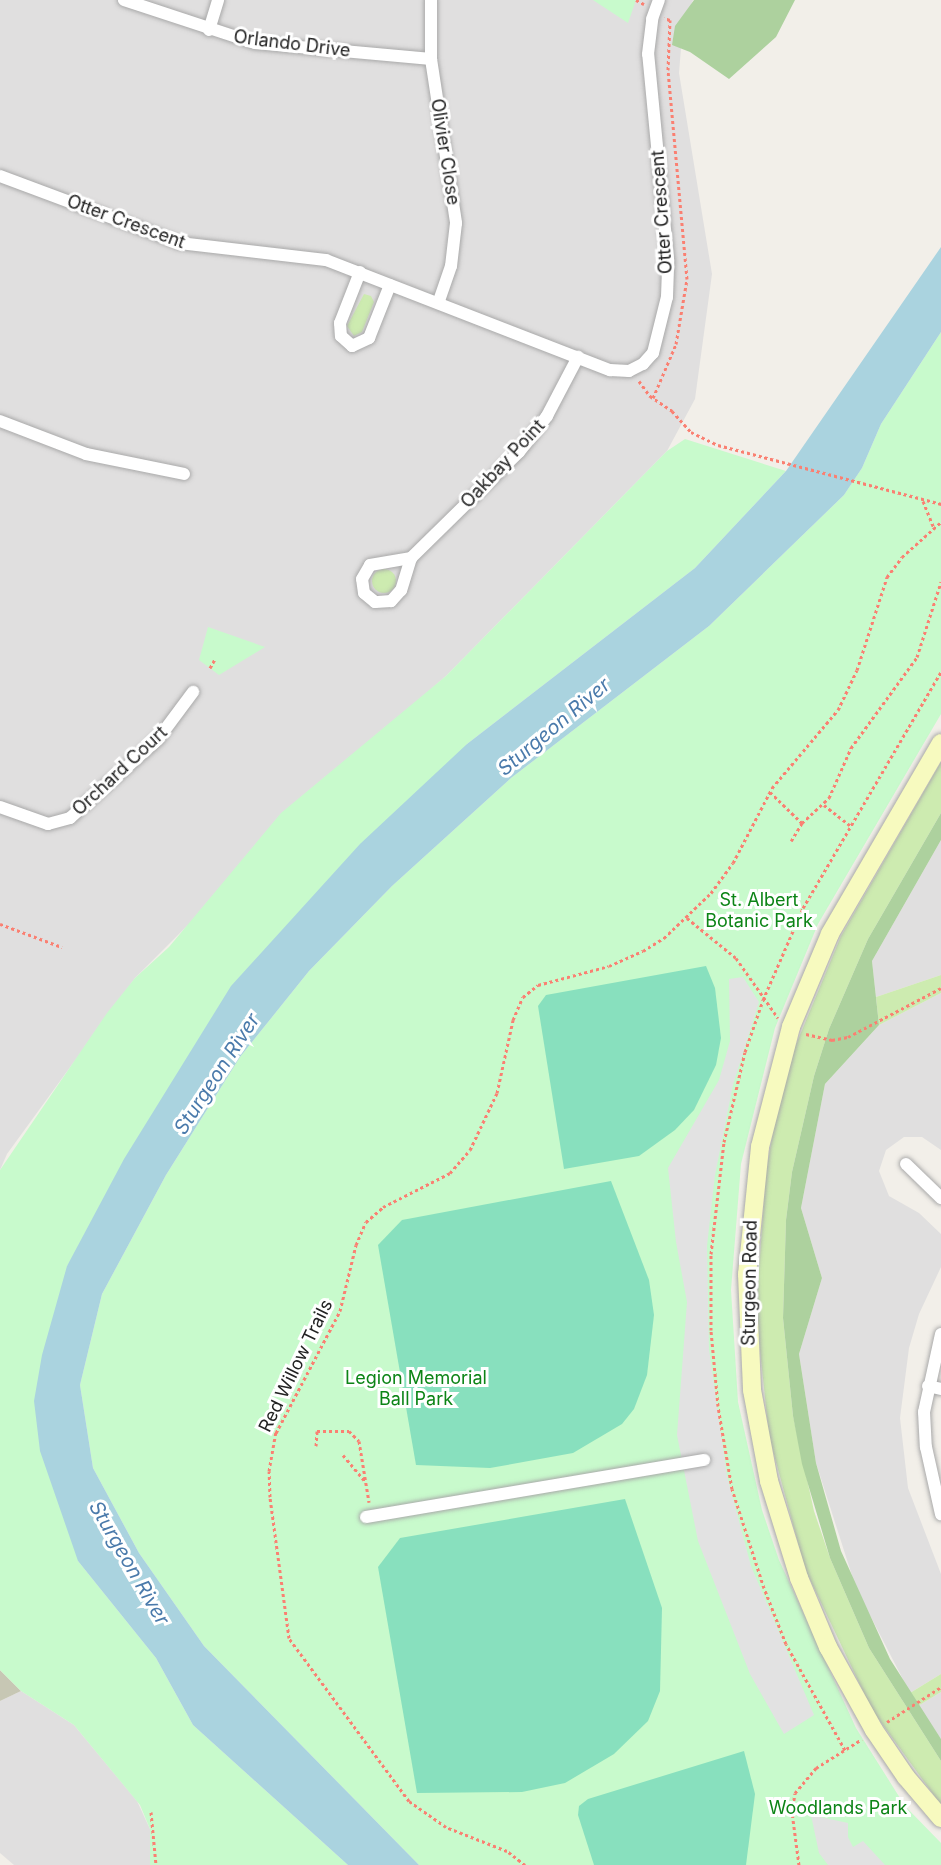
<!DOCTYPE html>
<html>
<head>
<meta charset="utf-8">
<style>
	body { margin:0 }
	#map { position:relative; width:941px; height:1865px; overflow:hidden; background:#f2efe9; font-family:Inter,sans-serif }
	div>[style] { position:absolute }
	.residential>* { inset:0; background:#e0dfdf }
	.construction>* { inset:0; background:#c7c7b4 }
	.grass>* { inset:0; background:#cdebb0 }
	.round { border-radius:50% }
	.forest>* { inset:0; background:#add19e }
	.park>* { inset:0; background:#c8facc }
	.pitch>* { inset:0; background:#88e0be }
	.parking>* { inset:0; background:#e2e2e2 }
	.water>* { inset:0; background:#aad3df }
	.path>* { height:3px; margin-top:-1.5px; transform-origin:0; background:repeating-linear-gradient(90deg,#fa8072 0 3px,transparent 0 6px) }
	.roads { filter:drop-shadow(0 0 2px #a9a9a9) drop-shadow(0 0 2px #a9a9a9) }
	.street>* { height:12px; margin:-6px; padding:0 6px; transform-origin:6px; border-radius:6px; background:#fff }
	.secondary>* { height:18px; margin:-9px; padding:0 9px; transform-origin:9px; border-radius:9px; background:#f7fabf }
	span { translate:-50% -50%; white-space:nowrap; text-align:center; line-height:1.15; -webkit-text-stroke:6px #fff; paint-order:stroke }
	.street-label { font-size:18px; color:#222 }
	.park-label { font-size:18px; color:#0c8416 }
	.water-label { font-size:20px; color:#4a7aab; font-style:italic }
</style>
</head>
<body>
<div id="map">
	<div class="residential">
		<div style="clip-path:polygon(0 0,693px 0,683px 24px,679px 73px,712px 274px,695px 399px,667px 451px,446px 676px,377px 736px,135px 978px,7px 1154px,0 1170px)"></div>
		<div style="clip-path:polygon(941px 840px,941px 975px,876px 997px,872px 961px)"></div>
		<div style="clip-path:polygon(941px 993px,941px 1150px,922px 1137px,904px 1137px,886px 1150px,879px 1171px,889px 1196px,919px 1213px,941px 1234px,941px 1267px,919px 1314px,909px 1348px,900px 1418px,908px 1488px,941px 1574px,941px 1674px,910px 1693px,856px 1588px,816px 1463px,799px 1354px,822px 1278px,801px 1208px,825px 1084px,879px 1025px)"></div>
		<div style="clip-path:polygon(21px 1691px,74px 1725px,137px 1801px,150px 1829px,150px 1865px,14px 1865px,0 1853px,0 1701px)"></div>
		<div style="clip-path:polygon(941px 1692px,941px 1739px,918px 1706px)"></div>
	</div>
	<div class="construction">
		<div style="clip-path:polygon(0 1670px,21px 1691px,0 1701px)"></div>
	</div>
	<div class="grass">
		<div style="clip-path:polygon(364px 294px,371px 296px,374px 302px,362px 332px,354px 336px,347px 326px)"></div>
		<div class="round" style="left:372px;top:569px;width:24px;height:24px"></div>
		<div style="clip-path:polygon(941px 762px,941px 813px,868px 939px,829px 1029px,814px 1076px,792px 1172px,786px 1220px,783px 1318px,793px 1416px,814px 1511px,830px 1558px,869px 1648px,941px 1761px,941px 1805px,872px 1710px,805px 1569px,769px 1436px,756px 1312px,766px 1172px,774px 1127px,795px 1047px,841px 936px)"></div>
		<div style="clip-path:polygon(941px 975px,941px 993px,879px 1025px,876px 997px)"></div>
		<div style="clip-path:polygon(941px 1674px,941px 1692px,918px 1706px,910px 1693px)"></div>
	</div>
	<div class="forest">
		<div style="clip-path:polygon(694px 0,795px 0,776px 37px,729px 79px,690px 52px,672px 45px,675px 26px)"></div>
		<div style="clip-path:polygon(941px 813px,941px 840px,872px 961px,879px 1025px,825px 1084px,801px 1208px,822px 1278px,799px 1354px,816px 1463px,841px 1551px,890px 1659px,941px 1739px,941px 1761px,869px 1648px,830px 1558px,802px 1464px,793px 1416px,783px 1318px,786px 1220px,792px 1172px,814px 1076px,829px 1029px,868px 939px)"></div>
	</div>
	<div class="park">
		<div style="clip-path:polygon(593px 0,636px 0,628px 23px)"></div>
		<div style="clip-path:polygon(941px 332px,941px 714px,818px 924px,775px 1028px,741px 1164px,731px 1290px,738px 1402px,762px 1510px,779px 1560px,856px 1728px,905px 1806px,941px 1843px,941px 1865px,419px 1865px,204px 1646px,139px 1553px,93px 1468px,80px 1385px,102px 1294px,166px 1175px,240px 1057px,309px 971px,392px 886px,511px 778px,709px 626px,844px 495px,862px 468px,881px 424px)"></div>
		<div style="clip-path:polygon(685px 439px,786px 471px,695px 568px,467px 744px,67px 1266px,78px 1561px,156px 1658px,193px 1725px,348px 1865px,150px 1865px,150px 1829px,140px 1805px,74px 1725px,21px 1691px,0 1670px,0 1170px,107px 1013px,135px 978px,169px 947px,281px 813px,446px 676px,667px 451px)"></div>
		<div style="clip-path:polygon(208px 627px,265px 647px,219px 675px,199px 660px)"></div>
	</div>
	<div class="pitch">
		<div style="clip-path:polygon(706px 966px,715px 988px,721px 1038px,716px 1065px,694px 1110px,675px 1130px,639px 1156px,564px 1169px,538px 1006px,546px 995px)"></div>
		<div style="clip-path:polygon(611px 1181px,649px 1280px,654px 1315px,647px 1375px,634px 1409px,622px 1424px,573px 1453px,490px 1468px,416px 1465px,378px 1245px,402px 1220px)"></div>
		<div style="clip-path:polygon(625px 1499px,662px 1608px,660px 1691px,648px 1721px,614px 1754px,565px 1783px,522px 1792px,417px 1793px,378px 1567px,400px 1538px)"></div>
		<div style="clip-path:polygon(744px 1751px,755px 1794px,746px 1865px,594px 1865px,578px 1815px,579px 1806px,588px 1799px)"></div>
	</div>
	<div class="parking">
		<div style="clip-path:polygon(743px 977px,759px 1002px,733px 1085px,715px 1175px,707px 1246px,709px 1349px,727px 1476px,751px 1566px,814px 1715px,784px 1734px,750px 1674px,698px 1541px,677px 1435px,687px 1302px,676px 1242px,668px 1168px,719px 1080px,730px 1041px,729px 979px)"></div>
		<div style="clip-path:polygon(811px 1815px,848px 1823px,848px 1837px,853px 1847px,863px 1841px,885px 1865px,828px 1865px,819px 1853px)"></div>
	</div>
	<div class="water">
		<div style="clip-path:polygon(941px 247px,941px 332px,881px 424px,862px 468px,844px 495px,709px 626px,511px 778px,392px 886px,309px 971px,240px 1057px,166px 1175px,102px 1294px,80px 1385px,93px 1468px,139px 1553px,204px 1646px,419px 1865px,348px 1865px,193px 1725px,156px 1658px,78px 1561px,40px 1451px,34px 1401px,42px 1355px,67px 1266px,124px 1159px,231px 986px,360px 844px,467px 744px,695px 568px,786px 471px)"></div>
	</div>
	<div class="path">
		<div style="left:636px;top:0;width:9px;rotate:27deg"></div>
		<div style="left:639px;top:381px;width:19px;rotate:54deg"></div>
		<div style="left:650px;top:396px;width:27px;rotate:34deg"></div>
		<div style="left:672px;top:411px;width:28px;rotate:48deg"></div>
		<div style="left:691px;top:432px;width:30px;rotate:26deg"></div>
		<div style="left:718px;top:445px;width:231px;rotate:14.8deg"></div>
		<div style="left:653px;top:398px;width:59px;rotate:-66.9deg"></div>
		<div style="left:676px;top:344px;width:66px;rotate:-80.4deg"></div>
		<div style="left:687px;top:279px;width:210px;rotate:-95.2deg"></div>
		<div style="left:668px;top:70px;width:50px;rotate:-87.7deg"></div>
		<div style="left:670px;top:20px;width:6px;rotate:-162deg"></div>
		<div style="left:923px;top:501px;width:29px;rotate:68deg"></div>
		<div style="left:210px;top:668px;width:10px;rotate:-61deg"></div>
		<div style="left:770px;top:792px;width:45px;rotate:44.1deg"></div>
		<div style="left:802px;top:823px;width:21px;rotate:121deg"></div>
		<div style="left:824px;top:805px;width:33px;rotate:38deg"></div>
		<div style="left:802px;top:823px;width:37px;rotate:-43deg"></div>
		<div style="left:829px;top:798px;width:55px;rotate:-66.3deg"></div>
		<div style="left:851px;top:748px;width:112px;rotate:-54deg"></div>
		<div style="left:917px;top:657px;width:79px;rotate:-72.3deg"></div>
		<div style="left:687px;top:918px;width:63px;rotate:39.2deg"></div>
		<div style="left:736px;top:958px;width:73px;rotate:55deg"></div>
		<div style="left:0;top:924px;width:66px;rotate:20.4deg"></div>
		<div style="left:806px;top:1034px;width:27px;rotate:13deg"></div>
		<div style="left:832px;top:1040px;width:16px;rotate:-11deg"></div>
		<div style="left:848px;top:1037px;width:105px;rotate:-27.8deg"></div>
		<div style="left:316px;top:1446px;width:15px;rotate:-86deg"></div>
		<div style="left:317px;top:1431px;width:32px"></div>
		<div style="left:349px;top:1431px;width:14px;rotate:45deg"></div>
		<div style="left:359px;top:1441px;width:62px;rotate:80.7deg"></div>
		<div style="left:343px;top:1455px;width:34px;rotate:50deg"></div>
		<div style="left:887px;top:1722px;width:64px;rotate:-32.9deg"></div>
		<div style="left:845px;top:1750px;width:121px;rotate:-119.1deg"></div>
		<div style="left:786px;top:1644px;width:60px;rotate:-111.4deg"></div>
		<div style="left:764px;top:1588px;width:104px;rotate:-107.9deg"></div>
		<div style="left:732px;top:1489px;width:84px;rotate:-99.6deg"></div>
		<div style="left:718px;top:1406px;width:76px;rotate:-95.3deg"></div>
		<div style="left:711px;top:1330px;width:76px;rotate:-90deg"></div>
		<div style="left:711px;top:1254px;width:113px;rotate:-83.4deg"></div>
		<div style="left:724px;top:1142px;width:92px;rotate:-76.9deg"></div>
		<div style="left:745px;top:1052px;width:55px;rotate:-70.9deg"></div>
		<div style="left:763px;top:1000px;width:100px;rotate:-66.5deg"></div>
		<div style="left:803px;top:908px;width:273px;rotate:-59.7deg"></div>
		<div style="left:151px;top:1812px;width:53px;rotate:84.6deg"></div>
		<div style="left:525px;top:1865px;width:23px;rotate:-142deg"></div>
		<div style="left:507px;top:1851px;width:66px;rotate:-158.5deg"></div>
		<div style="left:446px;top:1827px;width:45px;rotate:-144.9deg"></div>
		<div style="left:409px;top:1801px;width:202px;rotate:-126.4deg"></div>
		<div style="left:289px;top:1638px;width:142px;rotate:-97.7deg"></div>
		<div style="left:270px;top:1497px;width:26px;rotate:-92deg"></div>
		<div style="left:269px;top:1471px;width:39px;rotate:-80deg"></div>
		<div style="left:276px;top:1433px;width:138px;rotate:-62.3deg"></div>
		<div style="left:340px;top:1311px;width:68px;rotate:-76.4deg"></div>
		<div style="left:356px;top:1245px;width:25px;rotate:-67deg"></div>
		<div style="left:366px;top:1222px;width:23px;rotate:-41deg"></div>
		<div style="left:383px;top:1207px;width:75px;rotate:-26.9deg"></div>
		<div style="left:450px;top:1173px;width:30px;rotate:-49deg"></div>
		<div style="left:470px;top:1150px;width:63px;rotate:-64.7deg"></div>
		<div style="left:497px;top:1093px;width:75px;rotate:-77.6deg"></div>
		<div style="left:513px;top:1020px;width:25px;rotate:-67deg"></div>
		<div style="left:523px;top:997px;width:19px;rotate:-39deg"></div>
		<div style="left:538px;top:985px;width:73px;rotate:-15deg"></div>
		<div style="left:609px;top:966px;width:37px;rotate:-24deg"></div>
		<div style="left:643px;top:951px;width:25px;rotate:-32deg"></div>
		<div style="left:664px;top:938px;width:65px;rotate:-43.8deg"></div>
		<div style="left:711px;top:893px;width:37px;rotate:-54deg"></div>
		<div style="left:733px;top:863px;width:85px;rotate:-62.5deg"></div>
		<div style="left:772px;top:788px;width:102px;rotate:-49.8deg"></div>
		<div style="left:838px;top:710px;width:44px;rotate:-64.6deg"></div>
		<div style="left:857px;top:670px;width:98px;rotate:-72.1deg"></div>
		<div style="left:887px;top:577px;width:25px;rotate:-53deg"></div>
		<div style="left:902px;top:557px;width:52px;rotate:-41.9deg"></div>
		<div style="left:799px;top:1865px;width:53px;rotate:-97.5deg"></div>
		<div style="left:792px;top:1812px;width:19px;rotate:-81deg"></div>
		<div style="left:795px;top:1793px;width:33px;rotate:-50deg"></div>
		<div style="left:816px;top:1768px;width:54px;rotate:-32.2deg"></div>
	</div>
	<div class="roads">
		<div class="street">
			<div style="left:124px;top:0;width:138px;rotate:18.2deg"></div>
			<div style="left:255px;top:43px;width:177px;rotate:5.2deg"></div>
			<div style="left:431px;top:0;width:59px;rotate:90deg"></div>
			<div style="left:431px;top:59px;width:166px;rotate:81.3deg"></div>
			<div style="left:456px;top:223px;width:43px;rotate:96.6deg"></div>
			<div style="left:451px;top:266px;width:39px;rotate:109deg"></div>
			<div style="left:209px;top:30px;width:31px;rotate:-73deg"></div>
			<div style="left:0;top:176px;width:191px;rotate:20.5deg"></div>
			<div style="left:179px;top:243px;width:148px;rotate:6.6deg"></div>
			<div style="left:326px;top:260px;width:305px;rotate:21.2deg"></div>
			<div style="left:610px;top:370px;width:19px;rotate:3deg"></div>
			<div style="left:629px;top:371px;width:16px;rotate:-27deg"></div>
			<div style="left:643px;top:364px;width:15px;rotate:-48deg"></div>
			<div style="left:653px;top:353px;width:58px;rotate:-76deg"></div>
			<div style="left:667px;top:297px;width:37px;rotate:-88deg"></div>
			<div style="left:668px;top:260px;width:207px;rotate:-95.5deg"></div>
			<div style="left:648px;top:54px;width:35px;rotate:-83deg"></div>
			<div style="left:652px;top:19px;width:20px;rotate:-70deg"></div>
			<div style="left:360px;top:272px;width:55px;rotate:111.4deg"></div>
			<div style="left:340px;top:323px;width:13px;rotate:86deg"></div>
			<div style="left:341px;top:336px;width:15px;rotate:42deg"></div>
			<div style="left:352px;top:346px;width:19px;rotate:-25deg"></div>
			<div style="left:369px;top:338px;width:57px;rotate:-68.4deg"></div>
			<div style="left:0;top:421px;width:92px;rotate:21deg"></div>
			<div style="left:86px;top:454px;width:100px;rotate:11.5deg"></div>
			<div style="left:411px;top:558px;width:34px;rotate:107deg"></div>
			<div style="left:401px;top:590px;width:15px;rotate:132deg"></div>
			<div style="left:391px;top:601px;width:16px;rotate:176deg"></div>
			<div style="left:375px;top:602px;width:14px;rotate:-141deg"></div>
			<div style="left:364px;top:593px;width:14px;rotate:-98deg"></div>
			<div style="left:362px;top:579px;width:16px;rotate:-60deg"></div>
			<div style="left:370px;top:565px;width:42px;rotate:-9.7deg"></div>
			<div style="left:411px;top:558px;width:151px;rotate:-44.5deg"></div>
			<div style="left:519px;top:452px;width:46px;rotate:-52.1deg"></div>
			<div style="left:547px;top:416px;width:67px;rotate:-62.3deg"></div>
			<div style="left:0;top:807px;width:51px;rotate:19.5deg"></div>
			<div style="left:48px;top:824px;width:23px;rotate:-15deg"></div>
			<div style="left:70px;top:818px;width:118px;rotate:-41.9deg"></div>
			<div style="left:158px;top:739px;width:59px;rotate:-53.3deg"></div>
			<div style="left:906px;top:1164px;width:49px;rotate:44.2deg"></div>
			<div style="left:941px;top:1334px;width:80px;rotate:102.3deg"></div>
			<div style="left:924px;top:1412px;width:35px;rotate:87deg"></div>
			<div style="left:926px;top:1447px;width:69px;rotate:77.4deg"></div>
			<div style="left:928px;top:1386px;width:13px;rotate:13deg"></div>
			<div style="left:366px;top:1517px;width:343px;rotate:-9.6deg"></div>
		</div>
		<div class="secondary">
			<div style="left:941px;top:743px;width:221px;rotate:120.2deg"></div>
			<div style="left:830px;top:934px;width:101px;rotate:112.8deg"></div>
			<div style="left:791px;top:1027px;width:124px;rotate:104.5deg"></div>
			<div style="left:760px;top:1147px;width:128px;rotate:95.8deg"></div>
			<div style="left:747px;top:1274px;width:116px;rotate:87.5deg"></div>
			<div style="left:752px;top:1390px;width:93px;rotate:79.4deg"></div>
			<div style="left:769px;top:1481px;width:102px;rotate:72.8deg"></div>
			<div style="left:799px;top:1578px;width:75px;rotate:67.2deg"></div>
			<div style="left:828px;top:1647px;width:95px;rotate:61deg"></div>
			<div style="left:874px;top:1730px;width:57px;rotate:55.8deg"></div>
			<div style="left:906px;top:1777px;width:54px;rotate:49.5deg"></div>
		</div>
	</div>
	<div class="street-label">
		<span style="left:292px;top:44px;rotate:7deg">Orlando Drive</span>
		<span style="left:445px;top:152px;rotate:81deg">Olivier Close</span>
		<span style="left:662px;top:212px;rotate:-94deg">Otter Crescent</span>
		<span style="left:126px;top:222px;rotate:20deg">Otter Crescent</span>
		<span style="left:503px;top:464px;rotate:-47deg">Oakbay Point</span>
		<span style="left:120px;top:771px;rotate:-43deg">Orchard Court</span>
		<span style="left:750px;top:1283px;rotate:-89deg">Sturgeon Road</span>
		<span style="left:296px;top:1366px;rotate:-64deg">Red Willow Trails</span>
	</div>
	<div class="park-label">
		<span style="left:759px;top:911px">St. Albert<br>Botanic Park</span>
		<span style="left:416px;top:1389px">Legion Memorial<br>Ball Park</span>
		<span style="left:838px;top:1808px">Woodlands Park</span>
	</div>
	<div class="water-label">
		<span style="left:554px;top:727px;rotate:-40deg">Sturgeon River</span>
		<span style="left:217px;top:1074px;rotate:-57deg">Sturgeon River</span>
		<span style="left:129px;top:1563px;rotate:60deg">Sturgeon River</span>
	</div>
</div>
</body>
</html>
